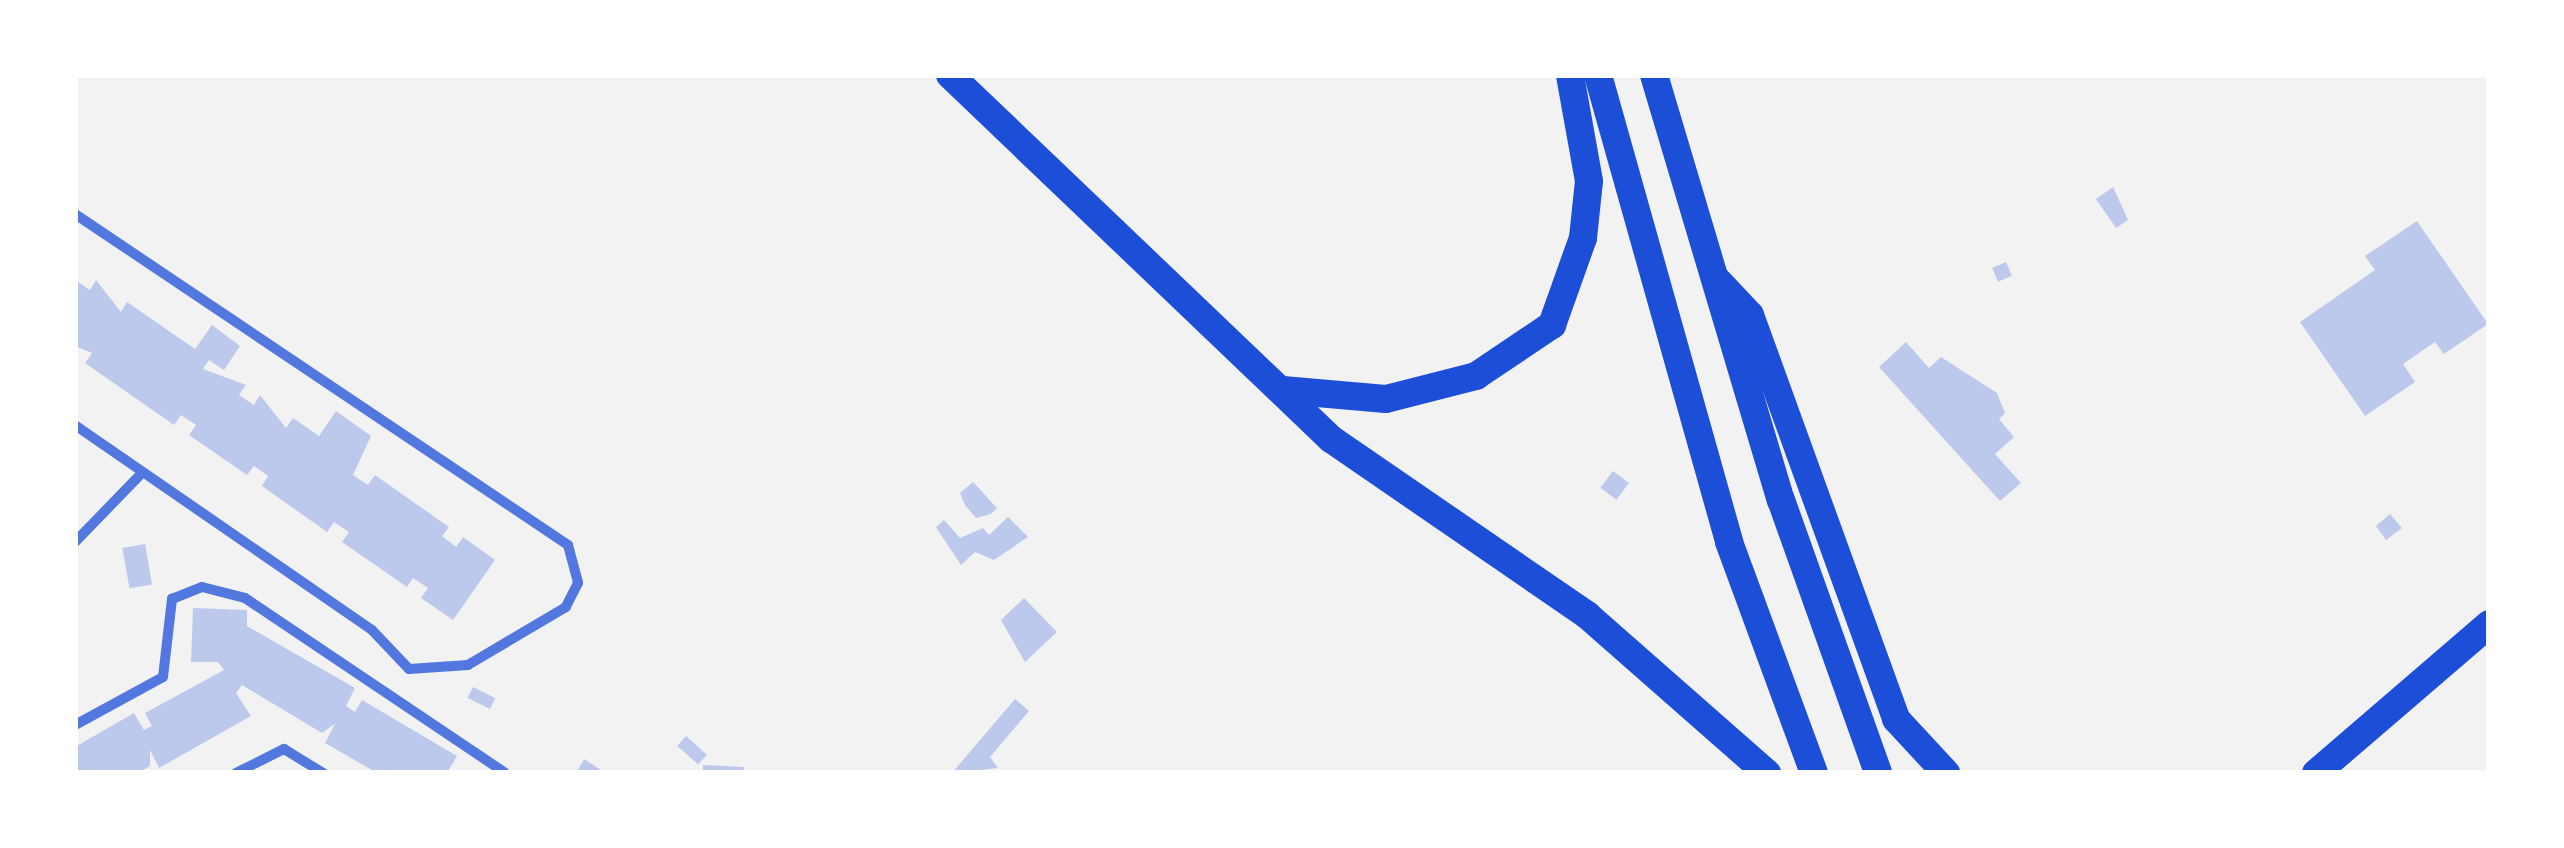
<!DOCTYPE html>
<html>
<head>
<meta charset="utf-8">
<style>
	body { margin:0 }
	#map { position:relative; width:2564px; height:848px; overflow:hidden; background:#f2f2f2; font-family:Overpass,sans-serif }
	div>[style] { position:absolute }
	.building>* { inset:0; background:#bdc9ec; transform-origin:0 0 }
	.minor>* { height:10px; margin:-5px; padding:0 5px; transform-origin:5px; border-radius:5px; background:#5277de }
	.trunk>* { height:28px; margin:-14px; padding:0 14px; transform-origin:14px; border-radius:14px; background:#1d4ed8 }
	span { translate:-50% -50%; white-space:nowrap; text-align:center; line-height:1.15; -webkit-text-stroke:8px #fff; paint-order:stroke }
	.frame { position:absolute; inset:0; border:78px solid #fff; pointer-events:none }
</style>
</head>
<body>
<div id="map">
	<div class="building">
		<div style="clip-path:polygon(2113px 187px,2128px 220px,2116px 228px,2096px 199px)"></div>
		<div style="clip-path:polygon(2417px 221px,2488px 324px,2444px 354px,2435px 342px,2403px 364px,2415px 382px,2365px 416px,2300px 322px,2375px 270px,2365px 256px)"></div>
		<div style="left:2006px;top:262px;width:15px;height:15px;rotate:67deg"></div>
		<div style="clip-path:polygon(75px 280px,90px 290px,96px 280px,121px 312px,127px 302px,195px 349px,212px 325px,240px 346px,224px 370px,209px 360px,203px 369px,246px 385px,239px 395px,254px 405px,260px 395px,286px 428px,293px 418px,319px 436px,336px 411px,371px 436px,353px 475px,368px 485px,375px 475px,449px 527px,442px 536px,456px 547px,463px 537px,495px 560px,453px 620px,421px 598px,428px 588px,413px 578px,407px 587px,342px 542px,349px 532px,334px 522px,327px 532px,262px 486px,268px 476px,254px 466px,247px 475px,189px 435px,196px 425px,181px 415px,174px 425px,85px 363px,92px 353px,75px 346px)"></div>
		<div style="clip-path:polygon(1906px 342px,1929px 368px,1941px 357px,1997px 393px,2005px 413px,1999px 419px,2014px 437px,1995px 454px,2021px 483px,2000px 501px,1879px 367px)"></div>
		<div style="left:1613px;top:471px;width:20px;height:21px;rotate:37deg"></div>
		<div style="clip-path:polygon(973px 482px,997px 508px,991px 514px,976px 518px,965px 505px,960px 493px)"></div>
		<div style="clip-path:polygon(2390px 514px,2402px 528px,2386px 540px,2376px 526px)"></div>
		<div style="clip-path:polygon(1008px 517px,1028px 537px,994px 560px,975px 552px,961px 565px,936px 527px,944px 520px,960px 538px,983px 528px,989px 535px)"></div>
		<div style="left:145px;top:544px;width:41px;height:23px;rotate:80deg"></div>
		<div style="clip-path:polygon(1024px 598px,1057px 632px,1025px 662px,1001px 620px)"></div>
		<div style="clip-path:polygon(193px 608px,247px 610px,247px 626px,355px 688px,346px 706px,355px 712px,362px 700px,457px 756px,447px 773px,377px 773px,325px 743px,335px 724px,322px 733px,242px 685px,236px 693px,251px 716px,159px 768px,150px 750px,150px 766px,138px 773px,75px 773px,75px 747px,134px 713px,144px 730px,152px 726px,145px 713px,224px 670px,218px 662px,191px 662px)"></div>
		<div style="left:473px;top:687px;width:25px;height:12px;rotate:27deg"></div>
		<div style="clip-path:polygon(1015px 699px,1029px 711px,990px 757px,998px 768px,952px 773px)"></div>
		<div style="left:686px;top:736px;width:28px;height:13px;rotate:42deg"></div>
		<div style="clip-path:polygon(584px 759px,601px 770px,599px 773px,576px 773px)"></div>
		<div style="clip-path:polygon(703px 765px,744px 767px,743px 773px,703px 773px)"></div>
	</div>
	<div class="minor">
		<div style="left:75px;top:214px;width:594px;rotate:33.88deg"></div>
		<div style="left:568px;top:545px;width:39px;rotate:75deg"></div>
		<div style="left:578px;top:583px;width:27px;rotate:117deg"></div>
		<div style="left:566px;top:607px;width:114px;rotate:149.4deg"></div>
		<div style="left:468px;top:665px;width:59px;rotate:176.1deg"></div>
		<div style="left:409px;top:669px;width:54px;rotate:-133.5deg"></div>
		<div style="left:372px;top:630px;width:361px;rotate:-145.4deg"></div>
		<div style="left:75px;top:542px;width:92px;rotate:-45.9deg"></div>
		<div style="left:75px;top:725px;width:100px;rotate:-28.6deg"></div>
		<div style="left:163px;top:677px;width:79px;rotate:-83.4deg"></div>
		<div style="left:172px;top:599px;width:32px;rotate:-22deg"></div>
		<div style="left:202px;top:587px;width:44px;rotate:14.3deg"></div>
		<div style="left:245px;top:598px;width:313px;rotate:33.9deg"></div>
		<div style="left:236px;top:773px;width:54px;rotate:-26.6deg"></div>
		<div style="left:284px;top:749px;width:46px;rotate:31.6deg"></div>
	</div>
	<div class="trunk">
		<div style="left:950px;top:75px;width:527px;rotate:43.69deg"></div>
		<div style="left:1331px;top:439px;width:311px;rotate:34.5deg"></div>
		<div style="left:1587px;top:615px;width:240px;rotate:41.3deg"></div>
		<div style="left:1598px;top:75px;width:485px;rotate:74.3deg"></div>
		<div style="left:1729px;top:542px;width:246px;rotate:69.8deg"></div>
		<div style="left:1654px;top:75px;width:444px;rotate:73.4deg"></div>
		<div style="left:1781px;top:500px;width:290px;rotate:70.4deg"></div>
		<div style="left:1719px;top:282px;width:45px;rotate:46.8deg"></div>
		<div style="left:1750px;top:315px;width:430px;rotate:70.1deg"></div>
		<div style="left:1896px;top:719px;width:74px;rotate:47.2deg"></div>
		<div style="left:1283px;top:390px;width:103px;rotate:5deg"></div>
		<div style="left:1386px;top:399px;width:93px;rotate:-14.3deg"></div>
		<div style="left:1476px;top:376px;width:92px;rotate:-33.9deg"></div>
		<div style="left:1552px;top:325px;width:92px;rotate:-70.4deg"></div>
		<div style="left:1583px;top:238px;width:57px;rotate:-84deg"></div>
		<div style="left:1589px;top:181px;width:108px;rotate:-100.2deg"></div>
		<div style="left:2316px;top:773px;width:228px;rotate:-40.7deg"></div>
	</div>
	<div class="frame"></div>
</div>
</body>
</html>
